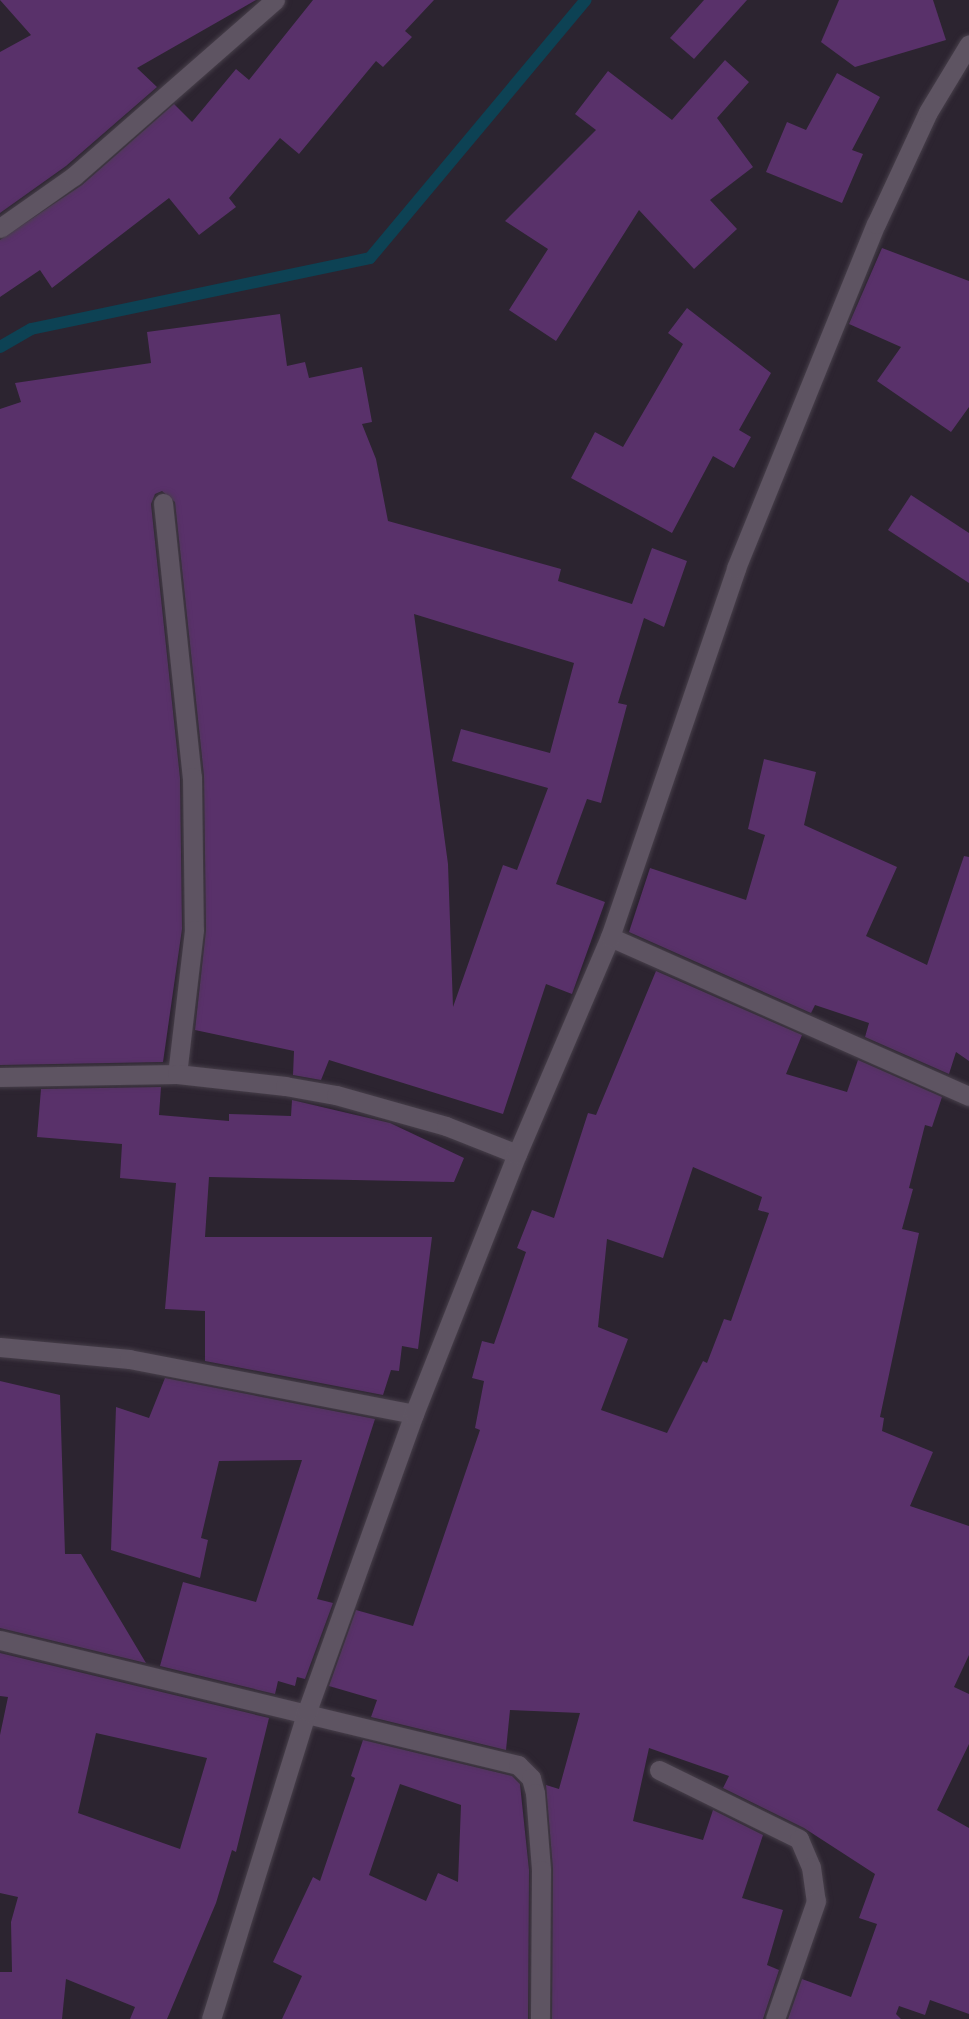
<!DOCTYPE html>
<html>
<head>
<meta charset="utf-8">
<style>
	body { margin:0 }
	#map { position:relative; width:969px; height:2019px; overflow:hidden; background:#2c2430; font-family:Jost,sans-serif }
	div>[style] { position:absolute }
	.stream>* { height:12px; margin:-6px; padding:0 6px; transform-origin:6px; border-radius:6px; background:#0d4254 }
	.building>* { inset:0; background:#59316a }
	.roads { filter:drop-shadow(0 0 2px #473f4a) drop-shadow(0 0 2px #473f4a) }
	.minor>* { height:19px; margin:-9.5px; padding:0 9.5px; transform-origin:9.5px; border-radius:9.5px; background:#5e5462 }
	span { translate:-50% -50%; white-space:nowrap; text-align:center; line-height:1.15; -webkit-text-stroke:6px #130f14; paint-order:stroke }
</style>
</head>
<body>
<div id="map">
	<div class="stream">
		<div style="left:0;top:347px;width:36px;rotate:-30deg"></div>
		<div style="left:31px;top:329px;width:346px;rotate:-11.8deg"></div>
		<div style="left:370px;top:258px;width:336px;rotate:-50.1deg"></div>
	</div>
	<div class="building">
		<div style="clip-path:polygon(0 0,256px 0,137px 68px,157px 87px,66px 166px,0 213px,0 52px,31px 35px)"></div>
		<div style="clip-path:polygon(313px 0,434px 0,405px 31px,412px 37px,383px 67px,376px 61px,299px 154px,280px 138px,229px 198px,236px 207px,199px 235px,169px 198px,52px 288px,40px 270px,0 297px,0 240px,82px 185px,174px 104px,192px 122px,236px 69px,249px 80px)"></div>
		<div style="clip-path:polygon(704px 0,747px 0,694px 59px,670px 38px)"></div>
		<div style="clip-path:polygon(839px 0,933px 0,946px 40px,855px 67px,821px 42px)"></div>
		<div style="clip-path:polygon(725px 60px,749px 82px,717px 118px,753px 167px,710px 200px,737px 229px,694px 269px,639px 210px,556px 341px,509px 310px,548px 249px,505px 221px,596px 130px,575px 114px,608px 71px,672px 120px)"></div>
		<div style="clip-path:polygon(837px 73px,880px 97px,852px 150px,863px 154px,842px 203px,766px 172px,787px 122px,806px 130px)"></div>
		<div style="clip-path:polygon(882px 248px,969px 281px,969px 407px,951px 432px,877px 381px,901px 347px,849px 324px)"></div>
		<div style="clip-path:polygon(687px 308px,771px 373px,739px 430px,751px 437px,734px 468px,713px 456px,672px 533px,571px 478px,595px 432px,623px 447px,683px 344px,668px 333px)"></div>
		<div style="clip-path:polygon(evenodd,280px 314px,287px 366px,305px 362px,309px 378px,362px 367px,372px 422px,362px 424px,376px 459px,388px 521px,561px 569px,558px 581px,632px 604px,652px 548px,687px 561px,664px 627px,644px 618px,618px 703px,627px 705px,601px 803px,587px 799px,556px 884px,605px 902px,572px 994px,546px 984px,503px 1114px,329px 1060px,321px 1080px,293px 1075px,294px 1051px,195px 1030px,206px 930px,204px 776px,175px 502px,162px 491px,155px 494px,151px 504px,180px 778px,182px 929px,163px 1062px,0 1065px,0 409px,21px 402px,15px 383px,151px 363px,147px 332px,280px 314px,414px 614px,574px 663px,550px 753px,461px 729px,452px 761px,548px 788px,517px 870px,503px 865px,453px 1007px,448px 864px,414px 614px)"></div>
		<div style="clip-path:polygon(911px 495px,969px 533px,969px 583px,888px 530px)"></div>
		<div style="clip-path:polygon(764px 759px,816px 772px,804px 825px,897px 867px,866px 936px,927px 965px,964px 856px,969px 857px,969px 1061px,956px 1052px,949px 1074px,865px 1037px,869px 1023px,815px 1005px,811px 1013px,629px 932px,650px 868px,746px 900px,765px 835px,748px 829px)"></div>
		<div style="clip-path:polygon(evenodd,656px 971px,802px 1035px,786px 1074px,847px 1092px,858px 1060px,942px 1097px,932px 1127px,925px 1125px,909px 1188px,913px 1189px,902px 1229px,919px 1233px,880px 1417px,884px 1418px,882px 1431px,933px 1452px,910px 1506px,969px 1526px,969px 1655px,954px 1687px,969px 1694px,969px 1744px,937px 1810px,969px 1828px,969px 2014px,930px 2000px,925px 2015px,899px 2006px,896px 2014px,901px 2019px,788px 2019px,802px 1979px,851px 1997px,877px 1924px,859px 1918px,875px 1874px,804px 1828px,723px 1788px,729px 1776px,649px 1748px,633px 1821px,703px 1840px,713px 1810px,763px 1835px,742px 1898px,783px 1910px,767px 1965px,779px 1970px,763px 2019px,552px 2019px,553px 1869px,546px 1785px,559px 1789px,580px 1713px,510px 1710px,506px 1750px,371px 1717px,377px 1700px,329px 1686px,356px 1610px,413px 1626px,480px 1430px,475px 1428px,484px 1381px,472px 1378px,482px 1341px,494px 1344px,526px 1252px,517px 1248px,532px 1210px,554px 1218px,588px 1113px,596px 1115px,656px 971px,693px 1167px,762px 1197px,758px 1210px,769px 1213px,731px 1321px,724px 1319px,707px 1363px,703px 1361px,667px 1433px,601px 1410px,628px 1339px,598px 1327px,607px 1239px,663px 1258px,693px 1167px)"></div>
		<div style="clip-path:polygon(161px 1087px,159px 1115px,229px 1121px,229px 1114px,291px 1116px,292px 1100px,390px 1123px,464px 1158px,454px 1182px,209px 1177px,205px 1237px,432px 1237px,418px 1349px,402px 1346px,399px 1371px,391px 1370px,383px 1395px,205px 1361px,205px 1311px,165px 1309px,176px 1183px,120px 1178px,122px 1144px,37px 1137px,41px 1089px)"></div>
		<div style="clip-path:polygon(165px 1378px,375px 1419px,317px 1599px,333px 1603px,305px 1679px,297px 1677px,295px 1686px,278px 1681px,275px 1694px,160px 1666px,183px 1582px,256px 1602px,302px 1460px,219px 1461px,201px 1538px,208px 1540px,200px 1578px,111px 1550px,116px 1407px,149px 1418px)"></div>
		<div style="clip-path:polygon(0 1381px,60px 1395px,65px 1554px,81px 1554px,146px 1663px,0 1628px)"></div>
		<div style="clip-path:polygon(evenodd,0 1653px,269px 1718px,236px 1852px,232px 1850px,216px 1903px,167px 2019px,130px 2019px,135px 2007px,66px 1979px,62px 2019px,0 2019px,0 1972px,12px 1972px,11px 1922px,18px 1897px,0 1893px,0 1735px,8px 1697px,0 1696px,0 1653px,96px 1733px,207px 1758px,180px 1849px,78px 1813px,96px 1733px)"></div>
		<div style="clip-path:polygon(evenodd,363px 1740px,512px 1776px,520px 1784px,529px 1870px,528px 2019px,282px 2019px,302px 1976px,273px 1962px,313px 1877px,320px 1881px,355px 1778px,351px 1776px,363px 1740px,400px 1784px,461px 1805px,458px 1882px,438px 1873px,426px 1901px,369px 1875px,400px 1784px)"></div>
	</div>
	<div class="roads">
		<div class="minor">
			<div style="left:0;top:228px;width:90px;rotate:-35.1deg"></div>
			<div style="left:74px;top:176px;width:267px;rotate:-41.2deg"></div>
			<div style="left:163px;top:503px;width:276px;rotate:84deg"></div>
			<div style="left:192px;top:777px;width:153px;rotate:89.3deg"></div>
			<div style="left:194px;top:930px;width:145px;rotate:96.7deg"></div>
			<div style="left:610px;top:937px;width:393px;rotate:23.9deg"></div>
			<div style="left:0;top:1077px;width:177px;rotate:-1deg"></div>
			<div style="left:177px;top:1074px;width:109px;rotate:6.3deg"></div>
			<div style="left:285px;top:1086px;width:52px;rotate:10deg"></div>
			<div style="left:336px;top:1095px;width:114px;rotate:15.7deg"></div>
			<div style="left:446px;top:1126px;width:76px;rotate:21.5deg"></div>
			<div style="left:0;top:1347px;width:130px;rotate:5.3deg"></div>
			<div style="left:129px;top:1359px;width:290px;rotate:10.9deg"></div>
			<div style="left:0;top:1640px;width:533px;rotate:13.57deg"></div>
			<div style="left:518px;top:1765px;width:18px;rotate:45deg"></div>
			<div style="left:531px;top:1778px;width:16px;rotate:75deg"></div>
			<div style="left:535px;top:1793px;width:77px;rotate:85.5deg"></div>
			<div style="left:541px;top:1870px;width:149px;rotate:90.4deg"></div>
			<div style="left:659px;top:1770px;width:156px;rotate:26.2deg"></div>
			<div style="left:799px;top:1839px;width:30px;rotate:67deg"></div>
			<div style="left:811px;top:1867px;width:34px;rotate:82deg"></div>
			<div style="left:816px;top:1901px;width:125px;rotate:109.2deg"></div>
			<div style="left:211px;top:2019px;width:323px;rotate:-72.7deg"></div>
			<div style="left:307px;top:1711px;width:316px;rotate:-70.2deg"></div>
			<div style="left:414px;top:1414px;width:280px;rotate:-68.4deg"></div>
			<div style="left:517px;top:1154px;width:236px;rotate:-66.8deg"></div>
			<div style="left:610px;top:937px;width:390px;rotate:-71.1deg"></div>
			<div style="left:736px;top:568px;width:371px;rotate:-67.9deg"></div>
			<div style="left:876px;top:224px;width:123px;rotate:-65.1deg"></div>
			<div style="left:928px;top:112px;width:79px;rotate:-58.9deg"></div>
		</div>
	</div>
</div>
</body>
</html>
